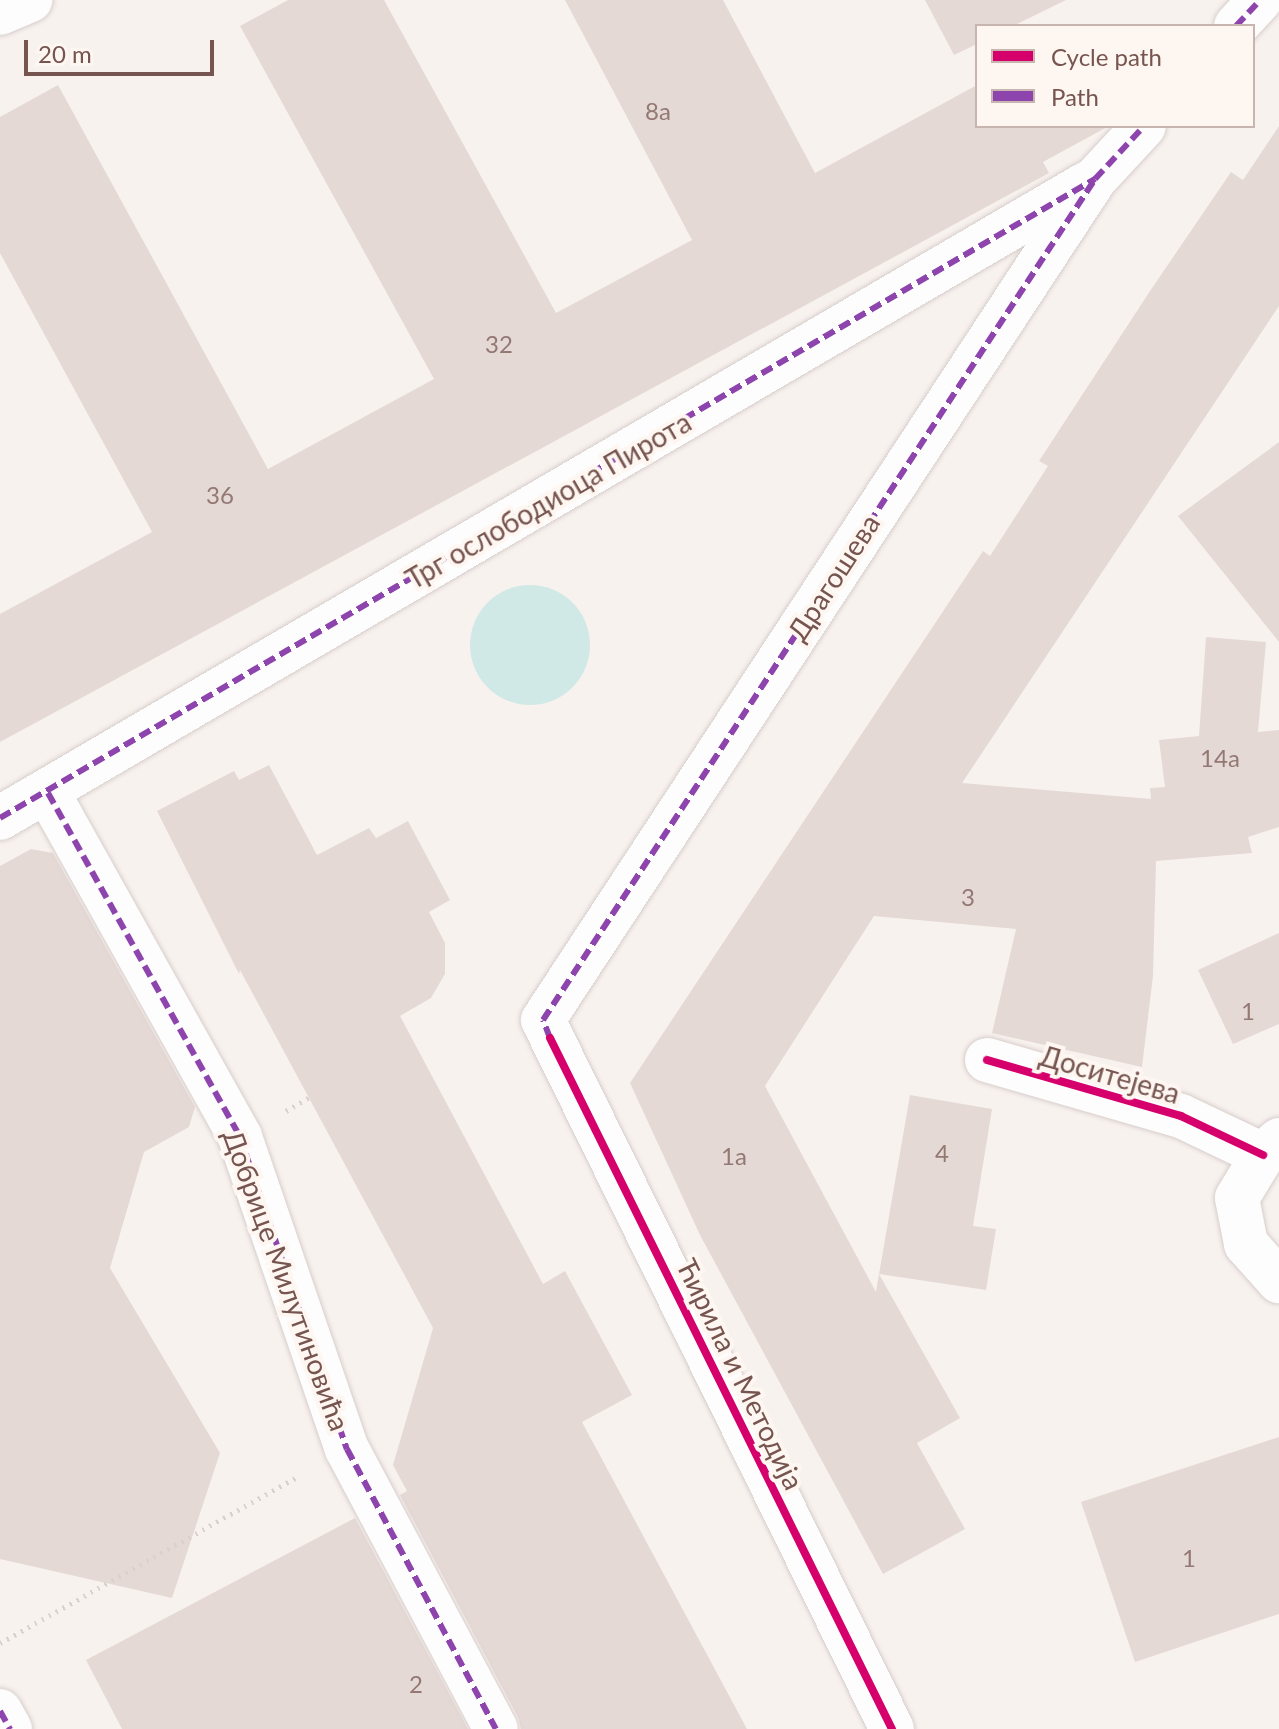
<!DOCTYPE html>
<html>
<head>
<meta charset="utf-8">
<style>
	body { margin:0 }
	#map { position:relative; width:1279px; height:1729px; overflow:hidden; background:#f8f2ef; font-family:Lato,sans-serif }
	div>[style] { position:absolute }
	.water>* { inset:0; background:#d1e9e6 }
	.round { border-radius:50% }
	.building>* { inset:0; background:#e5d9d6 }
	.path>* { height:5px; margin-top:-2.5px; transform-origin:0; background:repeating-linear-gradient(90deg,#dad1cf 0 2px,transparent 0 8px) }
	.roads { filter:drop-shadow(0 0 2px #d7cecb) drop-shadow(0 0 2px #d7cecb) }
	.street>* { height:44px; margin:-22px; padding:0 22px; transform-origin:22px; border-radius:22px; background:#fefdfd }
	.secondary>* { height:44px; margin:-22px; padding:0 22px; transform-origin:22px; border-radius:22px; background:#fefdfd }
	.quiet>* { height:6px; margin-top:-3px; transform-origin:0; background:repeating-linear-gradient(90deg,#8e44ad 0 12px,transparent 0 18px) }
	.cycleway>* { height:8px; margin:-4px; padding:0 4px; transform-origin:4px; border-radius:4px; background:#d6006c }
	span { translate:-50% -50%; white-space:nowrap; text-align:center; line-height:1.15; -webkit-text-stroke:8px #fef6f1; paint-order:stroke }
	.number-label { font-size:24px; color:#947873 }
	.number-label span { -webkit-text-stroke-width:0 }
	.street-label { font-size:28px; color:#76544f }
	.legend { position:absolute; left:975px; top:24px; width:280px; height:104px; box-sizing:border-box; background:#fef6f1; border:2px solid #c8b5b0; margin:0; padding:10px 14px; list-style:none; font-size:24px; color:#76544f }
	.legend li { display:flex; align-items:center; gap:16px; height:40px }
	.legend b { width:40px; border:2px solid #c8b5b0 }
	.scale { position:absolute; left:24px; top:40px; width:190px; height:36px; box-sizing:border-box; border:4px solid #76544f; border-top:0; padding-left:10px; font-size:24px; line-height:28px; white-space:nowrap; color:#76544f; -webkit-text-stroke:6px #fef6f1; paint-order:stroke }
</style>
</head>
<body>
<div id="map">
	<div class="water">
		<div class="round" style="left:470px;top:585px;width:120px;height:120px"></div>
	</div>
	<div class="building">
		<div style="clip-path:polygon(288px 0,384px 0,556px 313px,692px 240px,565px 0,723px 0,815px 173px,977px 85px,977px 126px,1109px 126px,1043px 162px,1049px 173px,0 742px,0 614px,152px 532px,0 253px,0 117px,58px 85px,268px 469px,434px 379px,240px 26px)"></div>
		<div style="clip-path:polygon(925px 0,1066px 0,1013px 26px,977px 26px,977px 44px,954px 55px)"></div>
		<div style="clip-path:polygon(1279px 126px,1279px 306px,962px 783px,1151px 799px,1150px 788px,1165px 787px,1159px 740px,1199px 736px,1206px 637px,1266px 642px,1258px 732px,1279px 730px,1279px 827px,1248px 837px,1252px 853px,1156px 861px,1153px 976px,1142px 1067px,992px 1033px,1016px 929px,874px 916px,765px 1086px,876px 1292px,879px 1274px,960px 1418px,917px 1443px,965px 1529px,883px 1574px,700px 1235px,630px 1083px,983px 551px,990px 556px,1048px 466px,1039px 461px,1150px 291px,1231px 172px,1243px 180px)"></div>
		<div style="clip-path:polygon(1279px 442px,1279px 642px,1178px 516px)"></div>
		<div style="clip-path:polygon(269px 765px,317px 855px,369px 828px,376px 838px,408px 821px,450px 900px,429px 912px,445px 943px,445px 974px,431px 998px,400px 1016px,543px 1284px,565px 1271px,632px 1395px,582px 1422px,747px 1729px,521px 1729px,518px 1717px,400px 1495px,407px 1491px,393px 1465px,433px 1328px,240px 970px,239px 974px,157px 811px,234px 771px,239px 780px)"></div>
		<div style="clip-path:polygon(31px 849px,53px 853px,195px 1107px,189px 1127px,144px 1152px,110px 1268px,220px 1453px,172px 1598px,0 1559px,0 866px)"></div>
		<div style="clip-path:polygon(1279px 933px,1279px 1024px,1233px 1044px,1198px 970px)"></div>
		<div style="clip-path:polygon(910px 1095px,992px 1109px,973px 1226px,996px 1229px,986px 1290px,879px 1274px)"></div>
		<div style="clip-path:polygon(1279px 1437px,1279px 1614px,1135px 1662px,1081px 1502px)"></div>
		<div style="clip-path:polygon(355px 1518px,468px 1729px,122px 1729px,86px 1660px)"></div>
	</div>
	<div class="path">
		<div style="left:286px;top:1111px;width:27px;rotate:-31deg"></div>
		<div style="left:0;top:1643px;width:342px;rotate:-29.2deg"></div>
	</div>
	<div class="roads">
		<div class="street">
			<div style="left:1236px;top:26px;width:35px;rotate:-47deg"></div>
			<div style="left:48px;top:793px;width:394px;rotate:60.8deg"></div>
			<div style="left:240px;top:1137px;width:330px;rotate:71.1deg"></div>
			<div style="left:347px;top:1449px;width:317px;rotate:62deg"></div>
			<div style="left:0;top:818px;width:1258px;rotate:-30.28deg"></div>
			<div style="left:987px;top:1060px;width:202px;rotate:16.1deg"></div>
			<div style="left:1181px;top:1116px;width:91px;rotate:25.4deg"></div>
			<div style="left:1279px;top:1140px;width:22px;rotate:137deg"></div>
			<div style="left:1263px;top:1155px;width:50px;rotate:121.2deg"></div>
			<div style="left:1237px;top:1198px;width:47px;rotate:78.9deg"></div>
			<div style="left:1246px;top:1244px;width:50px;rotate:48.3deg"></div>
			<div style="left:0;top:1711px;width:21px;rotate:61deg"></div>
			<div style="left:892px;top:1729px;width:790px;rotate:-116.21deg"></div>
			<div style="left:543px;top:1020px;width:1006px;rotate:-56.72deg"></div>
			<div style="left:1095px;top:179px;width:72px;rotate:-47.2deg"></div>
		</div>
		<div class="secondary">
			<div style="left:0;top:13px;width:33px;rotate:-23deg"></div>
		</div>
	</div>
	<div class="quiet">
		<div style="left:1236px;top:26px;width:35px;rotate:-47deg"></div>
		<div style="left:48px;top:793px;width:394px;rotate:60.8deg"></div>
		<div style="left:240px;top:1137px;width:330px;rotate:71.1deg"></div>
		<div style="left:347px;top:1449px;width:317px;rotate:62deg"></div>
		<div style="left:0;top:818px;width:1268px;rotate:-30.27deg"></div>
		<div style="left:550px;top:1038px;width:19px;rotate:-111deg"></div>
		<div style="left:543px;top:1020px;width:1006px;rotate:-56.72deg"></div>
		<div style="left:1095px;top:179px;width:72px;rotate:-47.2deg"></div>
		<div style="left:0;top:1711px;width:21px;rotate:61deg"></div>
	</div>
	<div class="cycleway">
		<div style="left:550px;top:1038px;width:771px;rotate:63.67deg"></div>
		<div style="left:987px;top:1060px;width:202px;rotate:16.1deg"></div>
		<div style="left:1181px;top:1116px;width:91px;rotate:25.4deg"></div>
	</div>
	<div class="number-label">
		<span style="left:658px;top:111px">8a</span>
		<span style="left:499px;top:344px">32</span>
		<span style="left:220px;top:495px">36</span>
		<span style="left:1220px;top:758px">14a</span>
		<span style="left:968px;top:897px">3</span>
		<span style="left:1248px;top:1011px">1</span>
		<span style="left:942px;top:1153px">4</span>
		<span style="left:734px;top:1156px">1a</span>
		<span style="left:1189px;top:1558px">1</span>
		<span style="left:416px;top:1684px">2</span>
	</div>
	<div class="street-label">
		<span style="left:548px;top:500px;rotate:-30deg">Трг ослободиоца Пирота</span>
		<span style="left:833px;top:577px;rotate:-57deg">Драгошева</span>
		<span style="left:1110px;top:1074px;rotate:16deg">Доситејева</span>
		<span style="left:287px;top:1280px;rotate:70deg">Добрице Милутиновића</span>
		<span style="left:741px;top:1374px;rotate:64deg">Ћирила и Методија</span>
	</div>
	<ul class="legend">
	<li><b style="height:10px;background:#d6006c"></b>Cycle path</li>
	<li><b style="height:10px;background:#8e44ad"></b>Path</li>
	</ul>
	<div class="scale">20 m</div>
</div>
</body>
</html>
